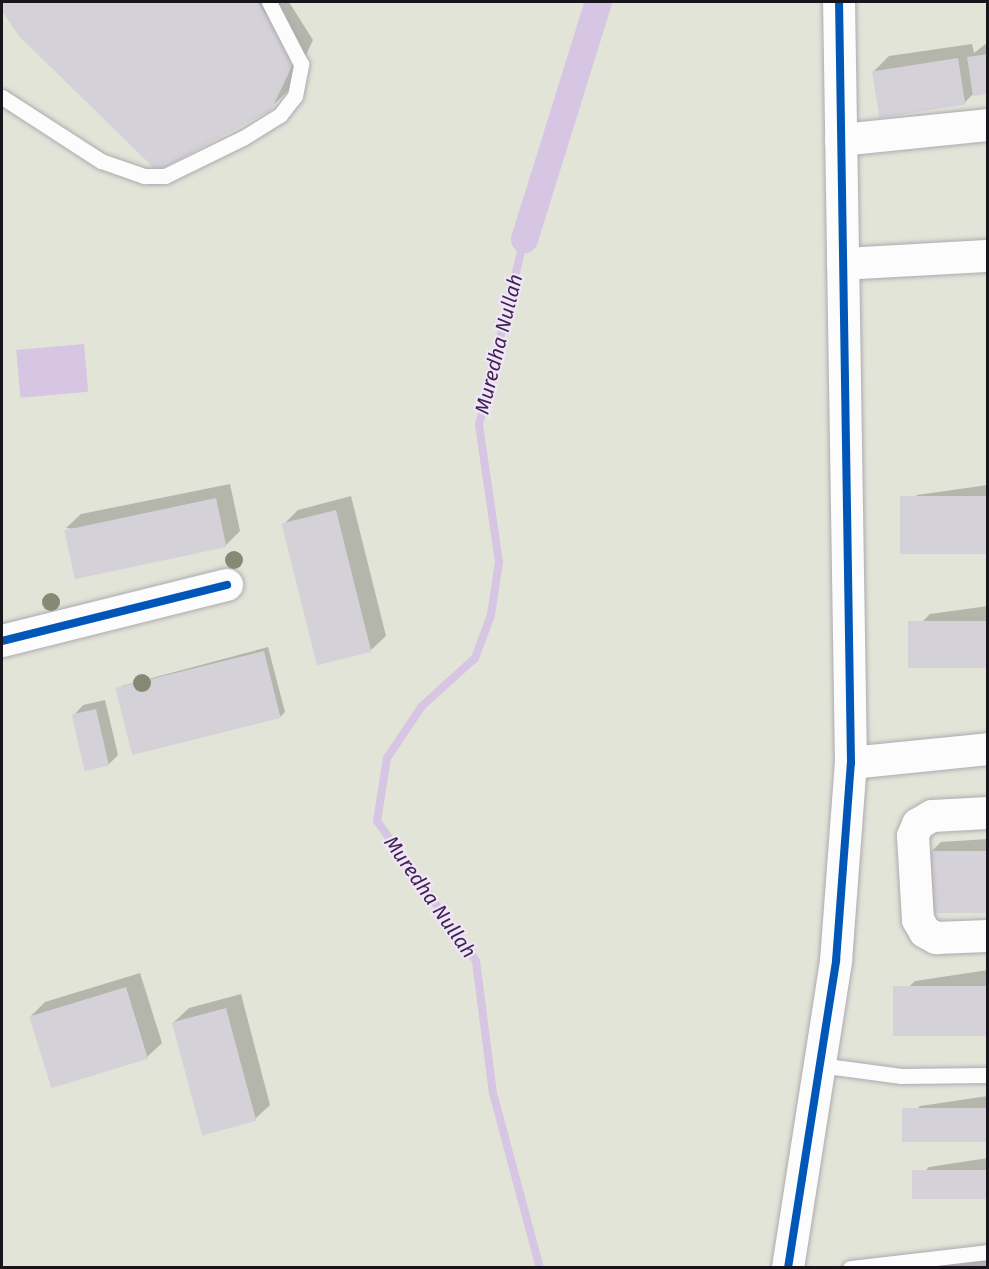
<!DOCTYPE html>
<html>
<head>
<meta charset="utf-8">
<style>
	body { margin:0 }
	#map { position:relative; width:989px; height:1269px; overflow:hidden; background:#efeaf4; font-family:"Fira Sans",sans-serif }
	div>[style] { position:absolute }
	.green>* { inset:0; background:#e1e4d7; transform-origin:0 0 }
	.water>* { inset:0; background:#d6c5e3; transform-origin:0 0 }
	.shadow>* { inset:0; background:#0003 }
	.stream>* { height:8px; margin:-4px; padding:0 4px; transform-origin:4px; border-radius:4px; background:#d6c5e3 }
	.canal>* { height:27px; margin:-13.5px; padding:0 13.5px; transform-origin:13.5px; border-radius:13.5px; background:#d6c5e3 }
	.building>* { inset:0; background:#d5d1d9; transform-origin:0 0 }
	.roads { filter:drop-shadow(0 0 2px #ada9b1) drop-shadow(0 0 2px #ada9b1) }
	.service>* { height:15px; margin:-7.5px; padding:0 7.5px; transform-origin:7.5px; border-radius:7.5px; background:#fdfcfd }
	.minor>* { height:32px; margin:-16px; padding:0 16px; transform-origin:16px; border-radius:16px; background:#fdfcfd }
	.cycleway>* { height:8px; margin:-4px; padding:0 4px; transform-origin:4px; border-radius:4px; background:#0057b8 }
	.trees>* { width:18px; height:18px; margin:-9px; border-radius:50%; background:#858a74 }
	span { translate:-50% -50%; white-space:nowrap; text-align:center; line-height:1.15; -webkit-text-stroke:4.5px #f0e6f8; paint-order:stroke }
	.water-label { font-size:20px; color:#412353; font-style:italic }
	.frame { position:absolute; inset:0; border:3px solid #18141b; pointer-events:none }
</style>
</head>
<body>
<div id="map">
	<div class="green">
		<div style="left:2px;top:2px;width:985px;height:1266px"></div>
	</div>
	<div class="water">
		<div style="left:84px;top:344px;width:48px;height:68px;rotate:85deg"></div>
	</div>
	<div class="shadow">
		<div style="clip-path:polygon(2px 2px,289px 2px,313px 40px,290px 89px,270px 108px,20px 35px,2px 8px)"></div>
		<div style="clip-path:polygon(988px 42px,988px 92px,973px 94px,964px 103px,874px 71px,889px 56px,972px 44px,974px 53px)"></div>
		<div style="clip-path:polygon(230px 484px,240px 531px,225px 546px,66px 528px,81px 514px)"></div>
		<div style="clip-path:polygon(988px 485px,988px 552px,903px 509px,917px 495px)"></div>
		<div style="clip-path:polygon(351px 496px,386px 636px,371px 650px,283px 525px,298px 510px)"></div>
		<div style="clip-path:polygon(988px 606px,988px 667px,911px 633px,930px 614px)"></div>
		<div style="clip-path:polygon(268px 647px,285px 712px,280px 717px,118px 690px,122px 686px)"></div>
		<div style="clip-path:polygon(105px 700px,118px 755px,109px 764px,87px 770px,74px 715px,83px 705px)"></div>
		<div style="clip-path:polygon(988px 839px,988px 912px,926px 857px,941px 842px)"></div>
		<div style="clip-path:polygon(988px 970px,988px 1034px,895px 1000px,915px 981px)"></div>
		<div style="clip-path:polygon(140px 973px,162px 1043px,147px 1057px,30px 1017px,45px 1002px)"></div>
		<div style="clip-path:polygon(241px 994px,270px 1105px,255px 1119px,174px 1022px,189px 1008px)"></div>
		<div style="clip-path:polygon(988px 1096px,988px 1141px,905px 1121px,920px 1106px)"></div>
		<div style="clip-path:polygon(988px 1158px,988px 1198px,914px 1181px,929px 1167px)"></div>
		<div style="clip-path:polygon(988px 1251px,988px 1268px,871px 1268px)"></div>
	</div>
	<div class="stream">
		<div style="left:524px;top:239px;width:191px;rotate:103.6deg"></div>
		<div style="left:479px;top:425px;width:138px;rotate:81.7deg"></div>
		<div style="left:499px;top:562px;width:54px;rotate:98.6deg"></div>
		<div style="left:491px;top:615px;width:46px;rotate:110.4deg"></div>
		<div style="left:475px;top:658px;width:72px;rotate:137.8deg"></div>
		<div style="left:422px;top:706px;width:63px;rotate:123.9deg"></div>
		<div style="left:387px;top:758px;width:64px;rotate:99deg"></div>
		<div style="left:377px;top:821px;width:171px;rotate:54.7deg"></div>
		<div style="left:476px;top:961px;width:133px;rotate:82.7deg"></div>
		<div style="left:493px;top:1093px;width:181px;rotate:75deg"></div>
	</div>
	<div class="canal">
		<div style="left:524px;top:239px;width:248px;rotate:-72.7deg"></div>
	</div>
	<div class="building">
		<div style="clip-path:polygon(2px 2px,258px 2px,295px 60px,271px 110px,157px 171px,19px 36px,2px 11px)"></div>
		<div style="clip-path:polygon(988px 54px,988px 94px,973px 96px,967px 57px)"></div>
		<div style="left:958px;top:58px;width:47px;height:87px;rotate:81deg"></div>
		<div style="left:988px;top:496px;width:58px;height:88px;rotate:90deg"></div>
		<div style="left:216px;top:498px;width:50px;height:155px;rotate:78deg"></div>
		<div style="left:336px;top:510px;width:146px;height:56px;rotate:76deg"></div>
		<div style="left:988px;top:621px;width:47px;height:80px;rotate:90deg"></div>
		<div style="left:264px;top:651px;width:69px;height:153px;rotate:76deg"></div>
		<div style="left:96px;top:709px;width:58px;height:25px;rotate:77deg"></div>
		<div style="left:988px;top:851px;width:62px;height:64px;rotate:90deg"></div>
		<div style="left:988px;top:986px;width:50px;height:95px;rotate:90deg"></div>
		<div style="left:126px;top:987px;width:75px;height:101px;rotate:73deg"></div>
		<div style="left:226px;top:1008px;width:117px;height:56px;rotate:75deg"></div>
		<div style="left:988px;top:1108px;width:34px;height:86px;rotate:90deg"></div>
		<div style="left:988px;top:1170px;width:29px;height:76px;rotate:90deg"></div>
	</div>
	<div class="roads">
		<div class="service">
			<div style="left:2px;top:97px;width:118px;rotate:32.9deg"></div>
			<div style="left:101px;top:161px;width:46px;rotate:19.2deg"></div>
			<div style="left:144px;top:176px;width:21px"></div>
			<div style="left:165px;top:176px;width:87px;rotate:-26deg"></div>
			<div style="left:243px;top:138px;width:44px;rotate:-31.9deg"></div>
			<div style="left:280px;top:115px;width:24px;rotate:-52deg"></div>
			<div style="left:295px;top:96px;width:33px;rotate:-79deg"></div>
			<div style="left:301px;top:64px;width:70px;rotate:-117.3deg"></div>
			<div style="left:819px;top:1065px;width:83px;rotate:7.6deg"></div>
			<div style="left:901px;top:1076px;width:87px;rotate:-0.7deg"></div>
			<div style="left:850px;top:1268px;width:139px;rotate:-6.6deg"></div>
		</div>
		<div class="minor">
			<div style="left:841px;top:140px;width:148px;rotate:-5.8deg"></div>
			<div style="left:843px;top:264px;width:145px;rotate:-3.2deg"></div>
			<div style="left:2px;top:641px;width:232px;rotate:-14deg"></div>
			<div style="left:851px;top:763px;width:138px;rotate:-5.8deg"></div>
			<div style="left:988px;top:813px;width:56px;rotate:176.9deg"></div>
			<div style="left:932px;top:816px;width:16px;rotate:150deg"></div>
			<div style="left:918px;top:824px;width:13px;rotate:113deg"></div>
			<div style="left:913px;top:836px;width:84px;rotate:86.6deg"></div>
			<div style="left:918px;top:920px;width:14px;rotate:60deg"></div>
			<div style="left:925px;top:932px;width:13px;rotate:29deg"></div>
			<div style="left:936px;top:938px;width:52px;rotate:-2.2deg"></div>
			<div style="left:788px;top:1268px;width:311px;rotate:-81.1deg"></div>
			<div style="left:836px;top:961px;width:199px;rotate:-85.7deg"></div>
			<div style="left:851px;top:763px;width:761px;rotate:-90.9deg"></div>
		</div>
	</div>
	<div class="cycleway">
		<div style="left:2px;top:641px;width:232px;rotate:-14deg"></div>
		<div style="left:788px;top:1268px;width:311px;rotate:-81.1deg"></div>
		<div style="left:836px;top:961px;width:199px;rotate:-85.7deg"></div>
		<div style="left:851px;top:763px;width:761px;rotate:-90.9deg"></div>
	</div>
	<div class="trees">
		<div style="left:234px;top:560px"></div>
		<div style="left:51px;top:602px"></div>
		<div style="left:142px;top:683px"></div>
	</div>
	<div class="water-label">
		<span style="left:499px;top:344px;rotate:-76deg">Muredha Nullah</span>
		<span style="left:430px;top:897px;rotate:55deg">Muredha Nullah</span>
	</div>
	<div class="frame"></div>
</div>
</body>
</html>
